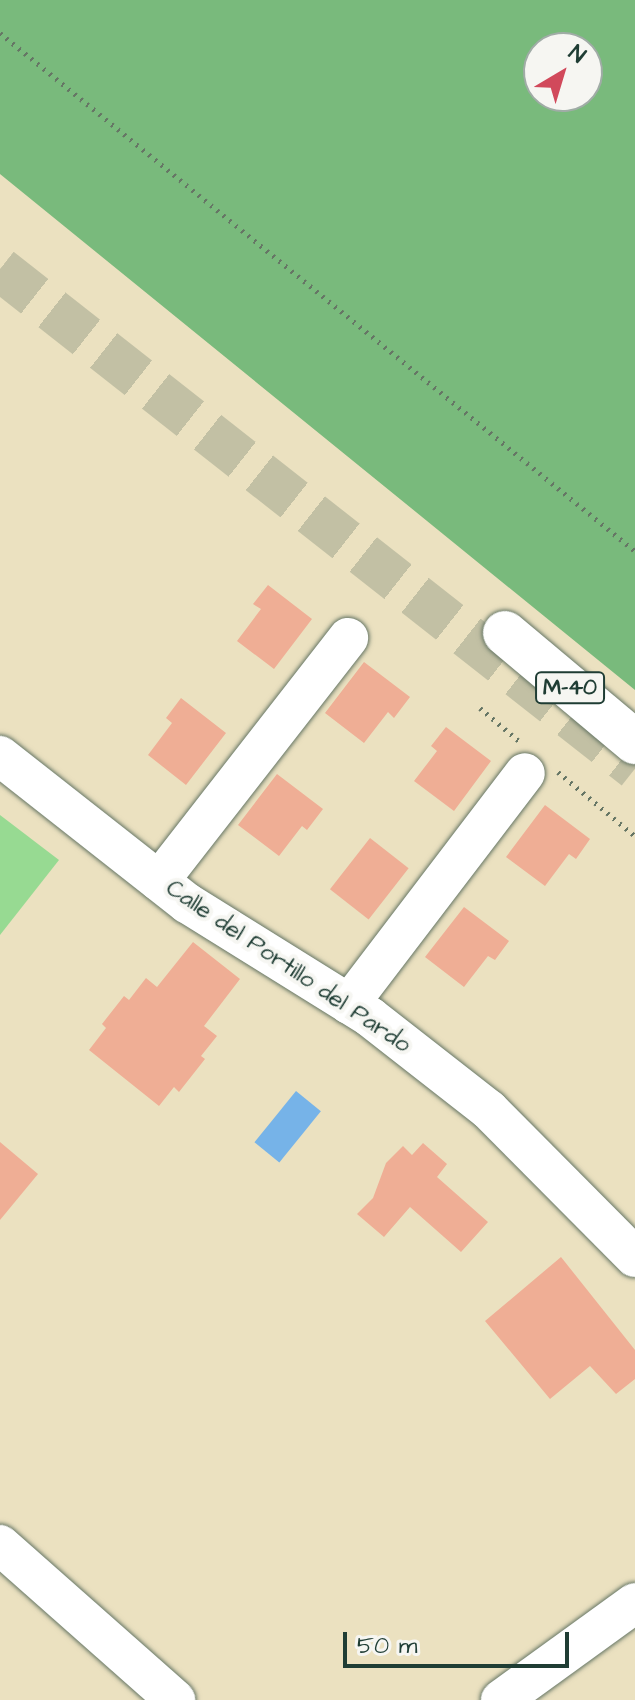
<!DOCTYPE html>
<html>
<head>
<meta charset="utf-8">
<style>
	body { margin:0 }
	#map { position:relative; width:635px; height:1700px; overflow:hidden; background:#ebe1c0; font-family:"Architects Daughter",sans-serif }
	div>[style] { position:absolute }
	.green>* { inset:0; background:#97da92 }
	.forest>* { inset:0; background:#79ba7c }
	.water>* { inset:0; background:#76b3e8; transform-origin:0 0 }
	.building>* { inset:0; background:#efae95; transform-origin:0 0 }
	.highway-tunnel>* { height:44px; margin-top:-22px; transform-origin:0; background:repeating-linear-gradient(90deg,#c2c0a4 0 44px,transparent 0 66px) }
	.path>* { height:5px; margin-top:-2.5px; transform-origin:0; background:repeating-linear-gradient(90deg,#667665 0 2px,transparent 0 8px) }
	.roads { filter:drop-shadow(0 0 2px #667665) drop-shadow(0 0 2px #667665) }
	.minor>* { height:40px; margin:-20px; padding:0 20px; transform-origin:20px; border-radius:20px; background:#fff }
	.highway>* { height:44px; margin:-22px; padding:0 22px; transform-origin:22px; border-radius:22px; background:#fff }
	span { translate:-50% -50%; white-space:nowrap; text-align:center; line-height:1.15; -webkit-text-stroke:8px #f6f6f2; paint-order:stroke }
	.shield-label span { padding:2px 6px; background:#f6f6f2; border:2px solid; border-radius:6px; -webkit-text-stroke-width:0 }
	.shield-label { font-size:22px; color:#1f3d34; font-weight:700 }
	.street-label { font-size:24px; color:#1f3d34 }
	.north { position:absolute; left:523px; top:32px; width:80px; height:80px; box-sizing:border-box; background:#f6f6f2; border:2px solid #a0aca6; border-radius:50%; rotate:38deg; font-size:22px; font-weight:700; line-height:32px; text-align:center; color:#1f3d34 }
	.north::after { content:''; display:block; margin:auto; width:28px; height:36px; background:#d1495b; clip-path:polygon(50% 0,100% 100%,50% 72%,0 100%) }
	.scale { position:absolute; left:343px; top:1632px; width:226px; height:36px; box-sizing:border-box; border:4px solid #1f3d34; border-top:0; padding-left:10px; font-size:24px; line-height:28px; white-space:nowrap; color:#1f3d34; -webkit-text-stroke:6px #f6f6f2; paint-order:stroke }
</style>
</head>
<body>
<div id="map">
	<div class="green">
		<div style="clip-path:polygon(0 815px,59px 860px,0 935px)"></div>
	</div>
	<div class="forest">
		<div style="clip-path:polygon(evenodd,0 0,635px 0,635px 690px,0 174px,0 0,539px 48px,587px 48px,587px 96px,539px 96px,539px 48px)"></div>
	</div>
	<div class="water">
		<div style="left:296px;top:1091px;width:32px;height:66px;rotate:39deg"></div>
	</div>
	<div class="building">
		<div style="clip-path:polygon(268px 585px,312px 619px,274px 669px,237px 641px,261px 609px,253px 604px)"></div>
		<div style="clip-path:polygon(364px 662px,410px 697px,394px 718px,388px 712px,364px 743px,325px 713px)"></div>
		<div style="clip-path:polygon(181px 698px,226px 733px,186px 785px,148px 755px,172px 723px,166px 718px)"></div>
		<div style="clip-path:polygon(446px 727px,491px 761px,454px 811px,414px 781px,437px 751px,431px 746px)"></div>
		<div style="clip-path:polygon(277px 774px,323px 809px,307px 830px,302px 826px,279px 856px,238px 825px)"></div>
		<div style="clip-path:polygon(545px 805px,590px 839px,576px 859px,569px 854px,545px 886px,506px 857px)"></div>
		<div style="left:370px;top:838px;width:49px;height:65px;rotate:38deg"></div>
		<div style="clip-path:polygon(464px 907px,509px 941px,495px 960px,488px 956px,464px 987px,425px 957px)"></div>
		<div style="clip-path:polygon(193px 942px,240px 979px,204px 1026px,217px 1036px,201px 1056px,205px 1059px,179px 1092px,174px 1087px,159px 1106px,89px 1050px,106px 1028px,102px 1024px,124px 996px,129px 1000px,146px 978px,157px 987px)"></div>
		<div style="clip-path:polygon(0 1142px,38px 1174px,0 1220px)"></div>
		<div style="clip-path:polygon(423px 1143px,447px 1164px,437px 1177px,488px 1222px,461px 1252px,410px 1207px,384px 1237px,357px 1214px,373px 1198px,386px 1163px,403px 1146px,412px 1155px)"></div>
		<div style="clip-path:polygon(561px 1257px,635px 1350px,635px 1379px,616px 1394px,590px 1366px,550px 1399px,485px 1321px)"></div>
	</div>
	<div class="highway-tunnel">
		<div style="left:0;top:269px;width:808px;rotate:38.16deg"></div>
	</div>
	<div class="path">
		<div style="left:0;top:33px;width:819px;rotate:39.21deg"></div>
		<div style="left:480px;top:708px;width:51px;rotate:40.2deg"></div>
		<div style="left:558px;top:772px;width:100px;rotate:39.7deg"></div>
	</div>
	<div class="roads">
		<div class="minor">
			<div style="left:0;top:756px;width:238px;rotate:38.2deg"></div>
			<div style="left:187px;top:903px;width:216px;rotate:31.9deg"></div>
			<div style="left:370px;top:1017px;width:151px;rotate:38deg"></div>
			<div style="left:489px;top:1110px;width:207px;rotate:45.2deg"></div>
			<div style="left:159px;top:881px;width:308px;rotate:-52.1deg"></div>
			<div style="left:349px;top:1004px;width:290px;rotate:-52.7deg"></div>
			<div style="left:0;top:1545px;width:234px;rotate:41.5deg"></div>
			<div style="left:501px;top:1700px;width:165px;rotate:-35.9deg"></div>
		</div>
		<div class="highway">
			<div style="left:505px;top:633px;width:170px;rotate:40deg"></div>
		</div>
	</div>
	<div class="shield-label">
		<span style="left:570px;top:688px">M-40</span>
	</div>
	<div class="street-label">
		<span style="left:288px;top:967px;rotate:34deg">Calle del Portillo del Pardo</span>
	</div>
	<div class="north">N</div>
	<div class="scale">50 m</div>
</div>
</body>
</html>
